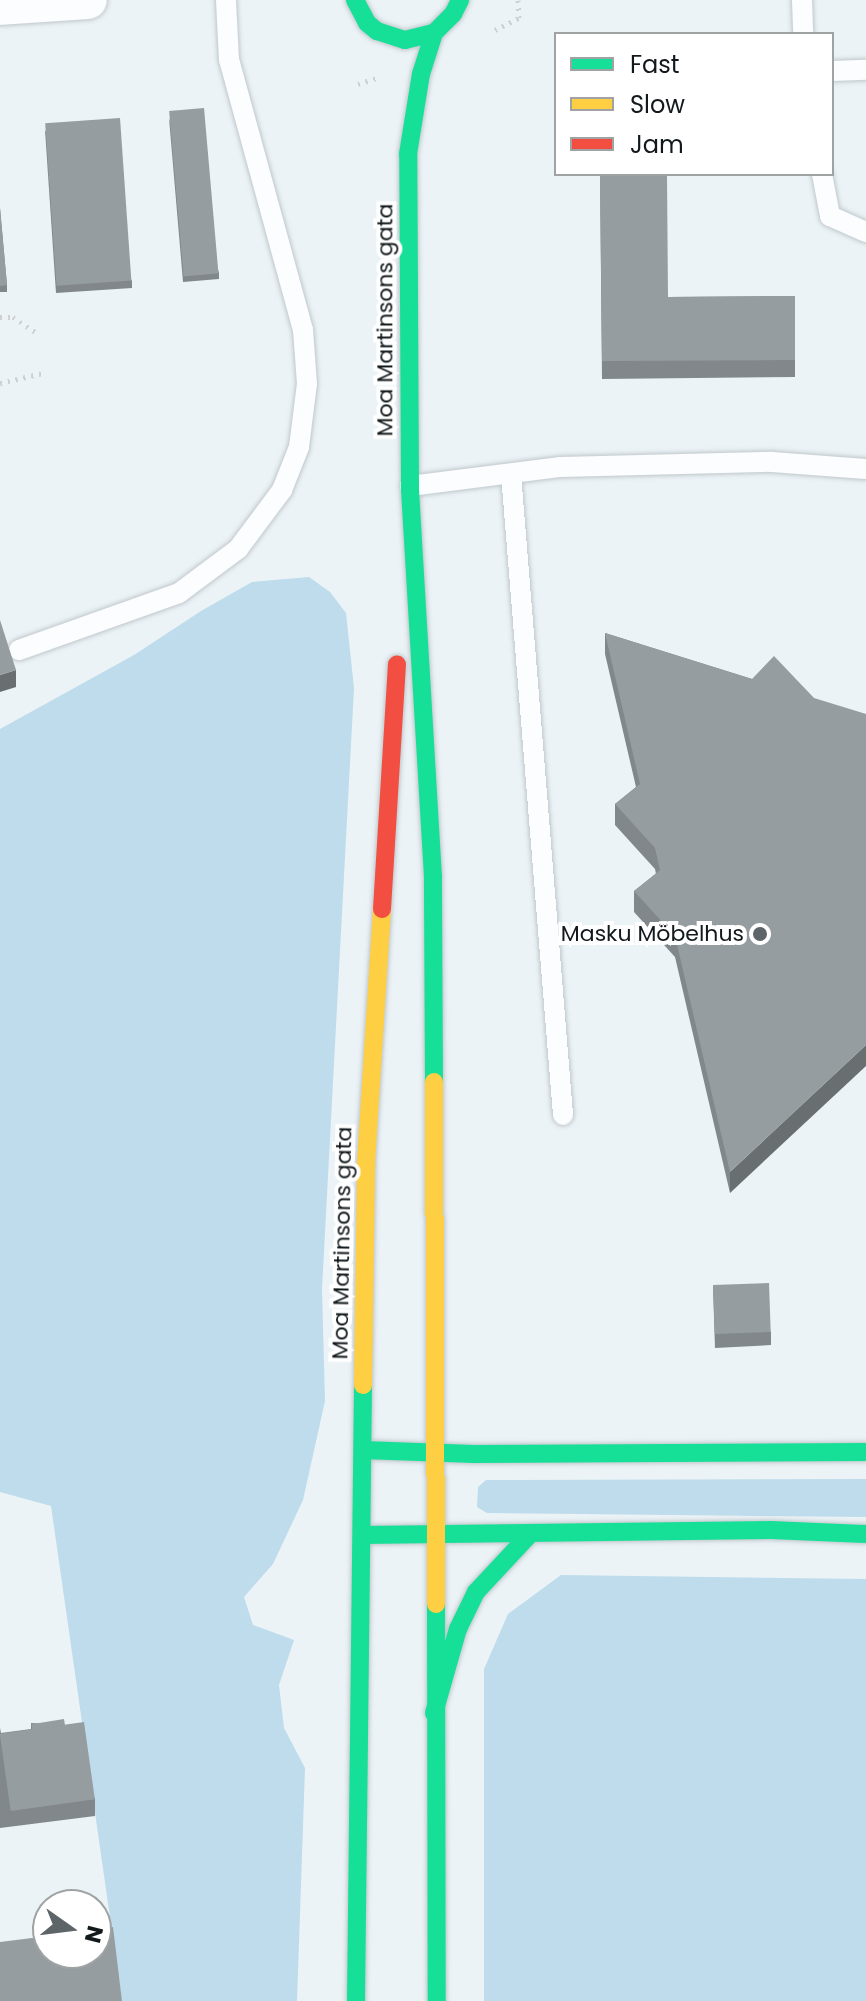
<!DOCTYPE html>
<html>
<head>
<meta charset="utf-8">
<style>
	body { margin:0 }
	#map { position:relative; width:866px; height:2001px; overflow:hidden; background:#ebf3f7; font-family:Poppins,sans-serif }
	div>[style] { position:absolute }
	.green>* { inset:0; background:#bedceb }
	.path>* { height:5px; margin-top:-2.5px; transform-origin:0; background:repeating-linear-gradient(90deg,#ced0d2 0 2px,transparent 0 8px) }
	.roads { filter:drop-shadow(0 0 2px #c1c8cc) drop-shadow(0 0 2px #c1c8cc) }
	.lane>* { height:20px; margin:-10px; padding:0 10px; transform-origin:10px; border-radius:10px; background:#fcfdfe }
	.street>* { height:38px; margin:-19px; padding:0 19px; transform-origin:19px; border-radius:19px; background:#fcfdfe }
	.fast>* { height:18px; margin:-9px; padding:0 9px; transform-origin:9px; border-radius:9px; background:#16e098 }
	.slow>* { height:18px; margin:-9px; padding:0 9px; transform-origin:9px; border-radius:9px; background:#ffcf43 }
	.jam>* { height:18px; margin:-9px; padding:0 9px; transform-origin:9px; border-radius:9px; background:#f24e42 }
	.wall>* { inset:0; background:#81878a }
	.shaded-wall>* { inset:0; background:#696e70 }
	.building>* { inset:0; background:#969da0; transform-origin:0 0 }
	.dots>* { width:22px; height:22px; translate:-50% -50%; box-sizing:border-box; border:4px solid #fff; border-radius:50% }
	span { translate:-50% -50%; white-space:nowrap; text-align:center; line-height:1.15; -webkit-text-stroke:8px #fff; paint-order:stroke }
	.street-label { font-size:22px; color:#12191c }
	.poi-label { font-size:22px; color:#12191c }
	.right { translate:-100% -50%; text-align:right }
	.legend { position:absolute; left:554px; top:32px; width:280px; height:144px; box-sizing:border-box; background:#fff; border:2px solid #a0a3a4; margin:0; padding:10px 14px; list-style:none; font-size:24px; color:#12191c }
	.legend li { display:flex; align-items:center; gap:16px; height:40px }
	.legend b { width:40px; border:2px solid #a0a3a4 }
	.north { position:absolute; left:32px; top:1889px; width:80px; height:80px; box-sizing:border-box; background:#fff; border:2px solid #a0a3a4; border-radius:50%; rotate:104deg; font-size:22px; font-weight:700; line-height:32px; text-align:center; color:#12191c }
	.north::after { content:''; display:block; margin:auto; width:28px; height:36px; background:#5e6569; clip-path:polygon(50% 0,100% 100%,50% 72%,0 100%) }
</style>
</head>
<body>
<div id="map">
	<div class="green">
		<div style="clip-path:polygon(309px 577px,330px 592px,346px 613px,354px 688px,322px 1289px,325px 1401px,303px 1500px,273px 1564px,244px 1597px,253px 1625px,294px 1640px,279px 1685px,284px 1728px,305px 1768px,297px 2001px,122px 2001px,51px 1506px,0 1492px,0 729px,134px 655px,201px 611px,252px 582px)"></div>
		<div style="clip-path:polygon(866px 1479px,866px 1517px,487px 1513px,477px 1507px,478px 1487px,486px 1480px)"></div>
		<div style="clip-path:polygon(561px 1575px,866px 1579px,866px 2001px,484px 2001px,484px 1669px,508px 1614px)"></div>
	</div>
	<div class="path">
		<div style="left:495px;top:30px;width:27px;rotate:-27deg"></div>
		<div style="left:519px;top:18px;width:18px;rotate:-93deg"></div>
		<div style="left:358px;top:84px;width:19px;rotate:-18deg"></div>
		<div style="left:0;top:317px;width:13px"></div>
		<div style="left:13px;top:317px;width:30px;rotate:34deg"></div>
		<div style="left:0;top:383px;width:44px;rotate:-13.1deg"></div>
	</div>
	<div class="roads">
		<div class="lane">
			<div style="left:802px;top:0;width:34px;rotate:88deg"></div>
			<div style="left:832px;top:71px;width:34px;rotate:-2deg"></div>
			<div style="left:822px;top:174px;width:43px;rotate:79.2deg"></div>
			<div style="left:830px;top:216px;width:39px;rotate:24deg"></div>
			<div style="left:511px;top:474px;width:643px;rotate:85.36deg"></div>
			<div style="left:410px;top:486px;width:152px;rotate:-7.2deg"></div>
			<div style="left:561px;top:467px;width:211px;rotate:-1.4deg"></div>
			<div style="left:772px;top:462px;width:94px;rotate:4.3deg"></div>
			<div style="left:19px;top:650px;width:170px;rotate:-19.6deg"></div>
			<div style="left:179px;top:593px;width:74px;rotate:-36.7deg"></div>
			<div style="left:238px;top:549px;width:74px;rotate:-53.3deg"></div>
			<div style="left:282px;top:490px;width:46px;rotate:-68.4deg"></div>
			<div style="left:299px;top:447px;width:64px;rotate:-82.8deg"></div>
			<div style="left:307px;top:384px;width:54px;rotate:-94.2deg"></div>
			<div style="left:303px;top:330px;width:280px;rotate:-105.3deg"></div>
			<div style="left:229px;top:60px;width:60px;rotate:-92.9deg"></div>
		</div>
		<div class="street">
			<div style="left:0;top:6px;width:88px;rotate:-3.9deg"></div>
		</div>
		<div class="fast">
			<div style="left:355px;top:0;width:26px;rotate:62deg"></div>
			<div style="left:367px;top:23px;width:13px;rotate:39deg"></div>
			<div style="left:377px;top:31px;width:29px;rotate:18deg"></div>
			<div style="left:405px;top:40px;width:30px;rotate:-14deg"></div>
			<div style="left:434px;top:33px;width:27px;rotate:-45deg"></div>
			<div style="left:453px;top:14px;width:16px;rotate:-63deg"></div>
			<div style="left:434px;top:1082px;width:205px;rotate:-90.3deg"></div>
			<div style="left:433px;top:877px;width:392px;rotate:-93.4deg"></div>
			<div style="left:410px;top:486px;width:332px;rotate:-90.3deg"></div>
			<div style="left:408px;top:154px;width:81px;rotate:-80.8deg"></div>
			<div style="left:421px;top:74px;width:43px;rotate:-72.4deg"></div>
			<div style="left:363px;top:1450px;width:111px;rotate:2.1deg"></div>
			<div style="left:474px;top:1454px;width:392px;rotate:-0.3deg"></div>
			<div style="left:362px;top:1535px;width:409px;rotate:-0.7deg"></div>
			<div style="left:771px;top:1530px;width:95px;rotate:2.4deg"></div>
			<div style="left:436px;top:1604px;width:397px;rotate:89.9deg"></div>
			<div style="left:434px;top:1713px;width:87px;rotate:-74.1deg"></div>
			<div style="left:458px;top:1629px;width:41px;rotate:-64.1deg"></div>
			<div style="left:476px;top:1592px;width:79px;rotate:-47deg"></div>
			<div style="left:356px;top:2001px;width:616px;rotate:-89.35deg"></div>
		</div>
		<div class="slow">
			<div style="left:434px;top:1082px;width:522px;rotate:89.78deg"></div>
			<div style="left:363px;top:1385px;width:222px;rotate:-89.2deg"></div>
			<div style="left:366px;top:1163px;width:255px;rotate:-86.4deg"></div>
		</div>
		<div class="jam">
			<div style="left:382px;top:909px;width:245px;rotate:-86.5deg"></div>
		</div>
	</div>
	<div class="wall">
		<div style="clip-path:polygon(169px 118px,219px 273px,219px 279px,183px 282px)"></div>
		<div style="clip-path:polygon(45px 130px,132px 281px,132px 288px,56px 293px)"></div>
		<div style="clip-path:polygon(600px 174px,668px 297px,795px 296px,795px 377px,602px 379px)"></div>
		<div style="clip-path:polygon(0 208px,7px 285px,7px 292px,0 292px)"></div>
		<div style="clip-path:polygon(605px 633px,752px 679px,730px 1193px,675px 957px,634px 912px,634px 891px,656px 874px,655px 869px,615px 825px,615px 804px,636px 787px,605px 654px)"></div>
		<div style="clip-path:polygon(713px 1286px,771px 1332px,771px 1345px,715px 1348px)"></div>
		<div style="clip-path:polygon(31px 1723px,65px 1725px,95px 1799px,95px 1816px,0 1828px,0 1728px,1px 1733px,31px 1729px)"></div>
	</div>
	<div class="shaded-wall">
		<div style="clip-path:polygon(16px 670px,16px 687px,0 692px,0 675px)"></div>
		<div style="clip-path:polygon(866px 1045px,866px 1066px,730px 1193px,730px 1172px)"></div>
	</div>
	<div class="building">
		<div style="left:204px;top:108px;width:166px;height:35px;rotate:85deg"></div>
		<div style="left:120px;top:118px;width:163px;height:75px;rotate:86deg"></div>
		<div style="clip-path:polygon(600px 174px,667px 174px,668px 297px,795px 296px,795px 360px,602px 361px)"></div>
		<div style="clip-path:polygon(0 208px,7px 285px,0 286px)"></div>
		<div style="clip-path:polygon(0 620px,16px 670px,0 675px)"></div>
		<div style="clip-path:polygon(605px 633px,752px 679px,774px 656px,814px 698px,866px 714px,866px 1045px,730px 1172px,675px 936px,634px 891px,660px 870px,655px 848px,615px 804px,640px 784px)"></div>
		<div style="left:769px;top:1283px;width:49px;height:56px;rotate:88deg"></div>
		<div style="left:64px;top:1719px;width:6px;height:33px;rotate:81deg"></div>
		<div style="left:84px;top:1722px;width:78px;height:85px;rotate:82deg"></div>
		<div style="clip-path:polygon(113px 1927px,122px 2001px,0 2001px,0 1942px,48px 1936px,48px 1953px,96px 1953px,96px 1930px)"></div>
	</div>
	<div class="dots">
		<div style="left:760px;top:934px;background:#5e6569"></div>
	</div>
	<div class="street-label">
		<span style="left:385px;top:320px;rotate:-90deg">Moa Martinsons gata</span>
		<span style="left:342px;top:1243px;rotate:-89deg">Moa Martinsons gata</span>
	</div>
	<div class="poi-label">
		<span class="right" style="left:744px;top:934px">Masku Möbelhus</span>
	</div>
	<ul class="legend">
	<li><b style="height:10px;background:#16e098"></b>Fast</li>
	<li><b style="height:10px;background:#ffcf43"></b>Slow</li>
	<li><b style="height:10px;background:#f24e42"></b>Jam</li>
	</ul>
	<div class="north">N</div>
</div>
</body>
</html>
